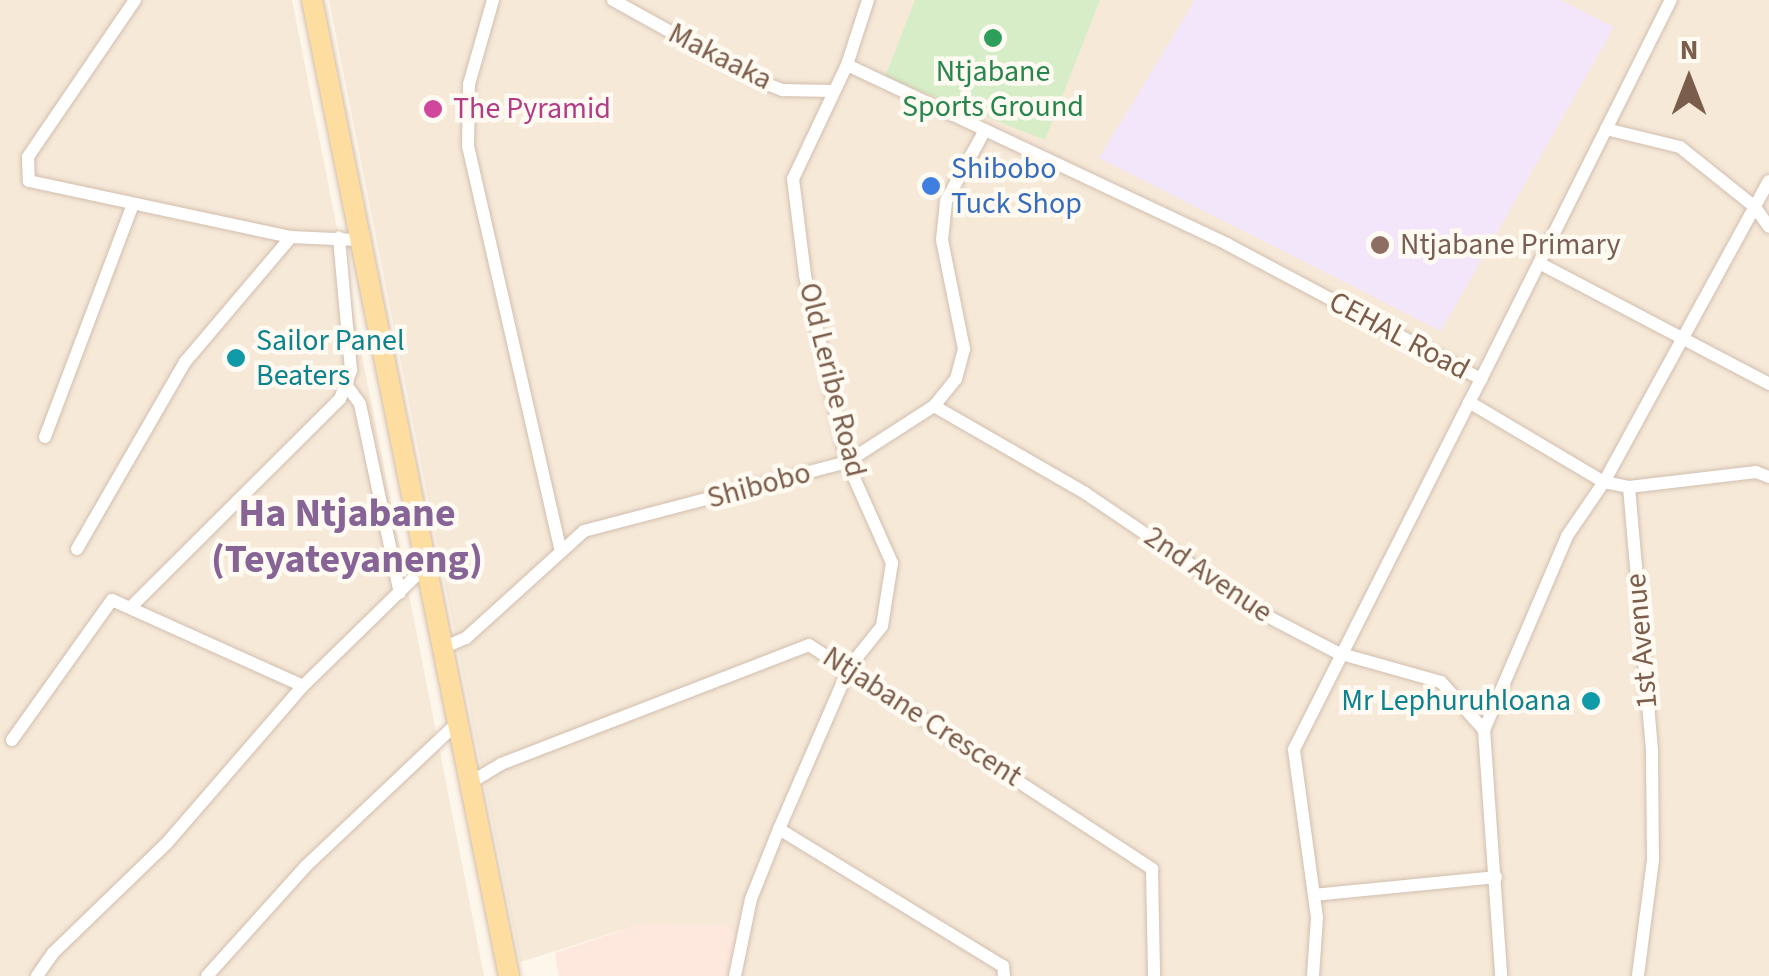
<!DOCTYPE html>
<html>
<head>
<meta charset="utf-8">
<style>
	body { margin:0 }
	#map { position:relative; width:1769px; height:976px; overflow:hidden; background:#fdf6ea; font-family:"Source Sans 3",sans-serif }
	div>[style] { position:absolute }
	.residential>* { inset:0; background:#f6e9d8 }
	.commercial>* { inset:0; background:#fee8de }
	.education>* { inset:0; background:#f3e6fa }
	.green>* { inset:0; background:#d6edc7 }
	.roads { filter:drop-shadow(0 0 2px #d2beae) drop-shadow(0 0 2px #d2beae) }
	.street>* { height:12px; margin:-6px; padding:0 6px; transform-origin:6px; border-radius:6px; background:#fff }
	.primary>* { height:20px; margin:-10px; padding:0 10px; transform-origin:10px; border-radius:10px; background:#fedda1 }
	.dots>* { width:28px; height:28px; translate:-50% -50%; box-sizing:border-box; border:5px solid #fffaf2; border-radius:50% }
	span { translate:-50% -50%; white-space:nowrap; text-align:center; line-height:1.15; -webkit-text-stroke:9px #fffaf2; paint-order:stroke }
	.street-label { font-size:30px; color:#7b5d4b }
	.leisure-label { font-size:30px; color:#27864d }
	.hotel-label { font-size:30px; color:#b23c85 }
	.left { translate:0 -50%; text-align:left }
	.shop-label { font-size:30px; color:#366cbe }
	.education-label { font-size:30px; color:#785e54 }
	.culture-label { font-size:30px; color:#0d838f }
	.right { translate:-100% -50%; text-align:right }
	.district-label { font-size:40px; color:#866496; font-weight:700 }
	.north { position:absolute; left:1639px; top:30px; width:100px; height:100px; -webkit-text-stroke:8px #fffaf2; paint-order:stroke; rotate:0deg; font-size:28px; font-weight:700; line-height:40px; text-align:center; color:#7b5d4b }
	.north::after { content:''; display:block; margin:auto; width:35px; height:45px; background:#7b5d4b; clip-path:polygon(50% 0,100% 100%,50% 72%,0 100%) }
</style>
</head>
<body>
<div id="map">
	<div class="residential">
		<div style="clip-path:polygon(0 0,292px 0,484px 976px,0 976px)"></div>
		<div style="clip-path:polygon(329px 0,1769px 0,1769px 976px,732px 976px,641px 924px,520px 962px)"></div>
	</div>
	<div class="commercial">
		<div style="clip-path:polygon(641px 924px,727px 926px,740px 937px,732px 976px,559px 976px,555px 953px)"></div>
	</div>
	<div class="education">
		<div style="clip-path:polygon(1195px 0,1561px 0,1614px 27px,1441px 331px,1099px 158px)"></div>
	</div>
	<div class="green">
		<div style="clip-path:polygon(915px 0,1100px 0,1045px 140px,885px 77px)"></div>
	</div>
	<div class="roads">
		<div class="street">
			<div style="left:135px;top:0;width:190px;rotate:124.3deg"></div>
			<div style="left:28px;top:157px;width:24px;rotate:88deg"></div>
			<div style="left:29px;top:181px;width:268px;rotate:12.1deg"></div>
			<div style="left:291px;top:237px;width:66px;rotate:2.6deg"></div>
			<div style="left:493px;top:0;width:87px;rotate:105.9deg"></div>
			<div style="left:469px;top:84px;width:62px;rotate:90.9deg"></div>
			<div style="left:468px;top:146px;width:416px;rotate:77.1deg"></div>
			<div style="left:613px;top:0;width:167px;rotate:29deg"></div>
			<div style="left:759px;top:81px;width:26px;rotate:21deg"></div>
			<div style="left:783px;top:90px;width:51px;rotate:1.1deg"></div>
			<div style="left:847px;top:65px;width:420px;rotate:25.2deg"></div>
			<div style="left:1227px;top:244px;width:288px;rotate:28deg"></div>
			<div style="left:1481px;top:379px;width:415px;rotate:116.8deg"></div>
			<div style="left:1294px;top:750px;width:169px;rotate:82.2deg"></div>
			<div style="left:1317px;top:917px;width:59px;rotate:93.9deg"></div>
			<div style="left:1606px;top:129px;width:76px;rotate:13.7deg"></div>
			<div style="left:1680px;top:147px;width:96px;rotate:38.7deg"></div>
			<div style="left:1755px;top:207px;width:24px;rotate:55deg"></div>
			<div style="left:1539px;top:263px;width:260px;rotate:27.7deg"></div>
			<div style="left:1481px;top:379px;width:424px;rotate:-63.4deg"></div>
			<div style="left:347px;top:386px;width:22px;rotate:54deg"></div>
			<div style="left:360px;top:404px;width:193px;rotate:78.1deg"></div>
			<div style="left:1469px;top:402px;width:157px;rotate:30.7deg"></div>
			<div style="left:1604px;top:482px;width:25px;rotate:11deg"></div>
			<div style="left:1629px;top:487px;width:266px;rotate:85deg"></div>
			<div style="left:1652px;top:752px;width:108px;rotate:89.5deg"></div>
			<div style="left:1653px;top:860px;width:117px;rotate:97.4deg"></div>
			<div style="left:934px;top:406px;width:174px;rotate:29.9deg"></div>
			<div style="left:1085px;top:493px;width:217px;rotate:34.1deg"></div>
			<div style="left:1265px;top:615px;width:82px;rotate:27.5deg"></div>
			<div style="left:1338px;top:653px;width:107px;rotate:15.7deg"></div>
			<div style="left:1441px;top:682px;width:64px;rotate:48.1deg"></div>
			<div style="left:1484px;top:730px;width:247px;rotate:86deg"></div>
			<div style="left:45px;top:437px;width:249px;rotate:-69.3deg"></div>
			<div style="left:1629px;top:487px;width:128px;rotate:-6.7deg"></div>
			<div style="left:1756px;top:472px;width:14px;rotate:21deg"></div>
			<div style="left:77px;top:549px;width:216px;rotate:-60deg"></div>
			<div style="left:185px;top:362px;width:164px;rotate:-49.7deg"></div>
			<div style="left:132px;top:606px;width:293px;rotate:-44.9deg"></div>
			<div style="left:340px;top:399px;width:31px;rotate:-69deg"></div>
			<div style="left:351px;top:370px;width:133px;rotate:-95.2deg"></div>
			<div style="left:440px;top:649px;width:28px;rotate:-23deg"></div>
			<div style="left:466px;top:638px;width:159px;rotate:-42.2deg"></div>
			<div style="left:584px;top:531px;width:272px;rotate:-14.7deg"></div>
			<div style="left:847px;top:462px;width:103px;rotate:-32.8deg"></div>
			<div style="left:934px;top:406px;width:35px;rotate:-51deg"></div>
			<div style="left:956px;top:379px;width:31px;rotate:-75deg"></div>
			<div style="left:964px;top:349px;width:111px;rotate:-101.4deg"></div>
			<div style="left:942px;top:240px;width:39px;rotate:-84deg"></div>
			<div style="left:946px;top:201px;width:79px;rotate:-61.2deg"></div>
			<div style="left:1484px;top:730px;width:211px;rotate:-66.8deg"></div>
			<div style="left:1567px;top:536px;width:65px;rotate:-55.6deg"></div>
			<div style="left:1604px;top:482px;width:343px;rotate:-61.3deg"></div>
			<div style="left:12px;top:740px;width:172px;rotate:-54.5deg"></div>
			<div style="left:112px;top:600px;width:209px;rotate:24.2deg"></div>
			<div style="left:468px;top:784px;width:39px;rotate:-31deg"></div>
			<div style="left:501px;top:764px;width:330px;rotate:-21.1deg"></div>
			<div style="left:809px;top:645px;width:410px;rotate:33.1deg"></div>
			<div style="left:1152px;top:869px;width:107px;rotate:88.9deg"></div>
			<div style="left:779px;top:829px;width:263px;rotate:31.5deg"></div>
			<div style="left:1003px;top:966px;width:10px;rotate:84deg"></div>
			<div style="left:1314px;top:895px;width:183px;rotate:-5.6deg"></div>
			<div style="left:37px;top:976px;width:28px;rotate:-55deg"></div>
			<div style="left:53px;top:953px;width:157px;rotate:-44deg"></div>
			<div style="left:166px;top:844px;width:209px;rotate:-49.1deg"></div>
			<div style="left:303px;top:686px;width:166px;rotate:-44.3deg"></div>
			<div style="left:207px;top:976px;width:148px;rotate:-48deg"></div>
			<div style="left:306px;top:866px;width:205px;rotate:-43.4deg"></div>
			<div style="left:735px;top:976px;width:79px;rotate:-78.3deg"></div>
			<div style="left:751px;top:899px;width:75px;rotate:-68.2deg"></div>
			<div style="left:779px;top:829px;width:178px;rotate:-66.5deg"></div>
			<div style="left:850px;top:666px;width:51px;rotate:-51.3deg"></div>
			<div style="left:882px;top:626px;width:64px;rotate:-81deg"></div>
			<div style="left:892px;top:563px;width:111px;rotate:-114deg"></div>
			<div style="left:847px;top:462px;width:192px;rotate:-102.7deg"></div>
			<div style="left:805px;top:275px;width:97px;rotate:-97.1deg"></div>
			<div style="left:793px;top:179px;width:126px;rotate:-64.7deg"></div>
			<div style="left:847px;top:65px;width:68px;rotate:-72.1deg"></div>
		</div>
		<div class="primary">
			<div style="left:312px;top:0;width:996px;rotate:78.59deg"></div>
		</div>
	</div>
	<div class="dots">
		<div style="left:993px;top:38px;background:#2e9e5b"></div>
		<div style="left:433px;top:109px;background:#d1479c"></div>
		<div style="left:931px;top:186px;background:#3f7fe0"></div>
		<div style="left:1380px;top:245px;background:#8d6e63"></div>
		<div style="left:236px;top:358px;background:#0f9aa8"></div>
		<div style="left:1591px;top:701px;background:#0f9aa8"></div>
	</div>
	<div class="street-label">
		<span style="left:720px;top:57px;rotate:27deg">Makaaka</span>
		<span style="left:1399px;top:336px;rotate:28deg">CEHAL Road</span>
		<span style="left:832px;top:380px;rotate:76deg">Old Leribe Road</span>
		<span style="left:759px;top:486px;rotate:-15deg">Shibobo</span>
		<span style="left:1208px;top:575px;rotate:34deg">2nd Avenue</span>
		<span style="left:1642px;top:641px;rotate:-95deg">1st Avenue</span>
		<span style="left:922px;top:717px;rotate:33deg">Ntjabane Crescent</span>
	</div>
	<div class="leisure-label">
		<span style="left:993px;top:89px">Ntjabane<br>Sports Ground</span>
	</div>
	<div class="hotel-label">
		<span class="left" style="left:453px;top:109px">The Pyramid</span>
	</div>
	<div class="shop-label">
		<span class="left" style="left:951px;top:186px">Shibobo<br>Tuck Shop</span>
	</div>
	<div class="education-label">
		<span class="left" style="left:1400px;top:245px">Ntjabane Primary</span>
	</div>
	<div class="culture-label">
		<span class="left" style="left:256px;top:358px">Sailor Panel<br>Beaters</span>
		<span class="right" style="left:1571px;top:701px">Mr Lephuruhloana</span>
	</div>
	<div class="district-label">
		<span style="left:347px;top:537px">Ha Ntjabane<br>(Teyateyaneng)</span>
	</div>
	<div class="north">N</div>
</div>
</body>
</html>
